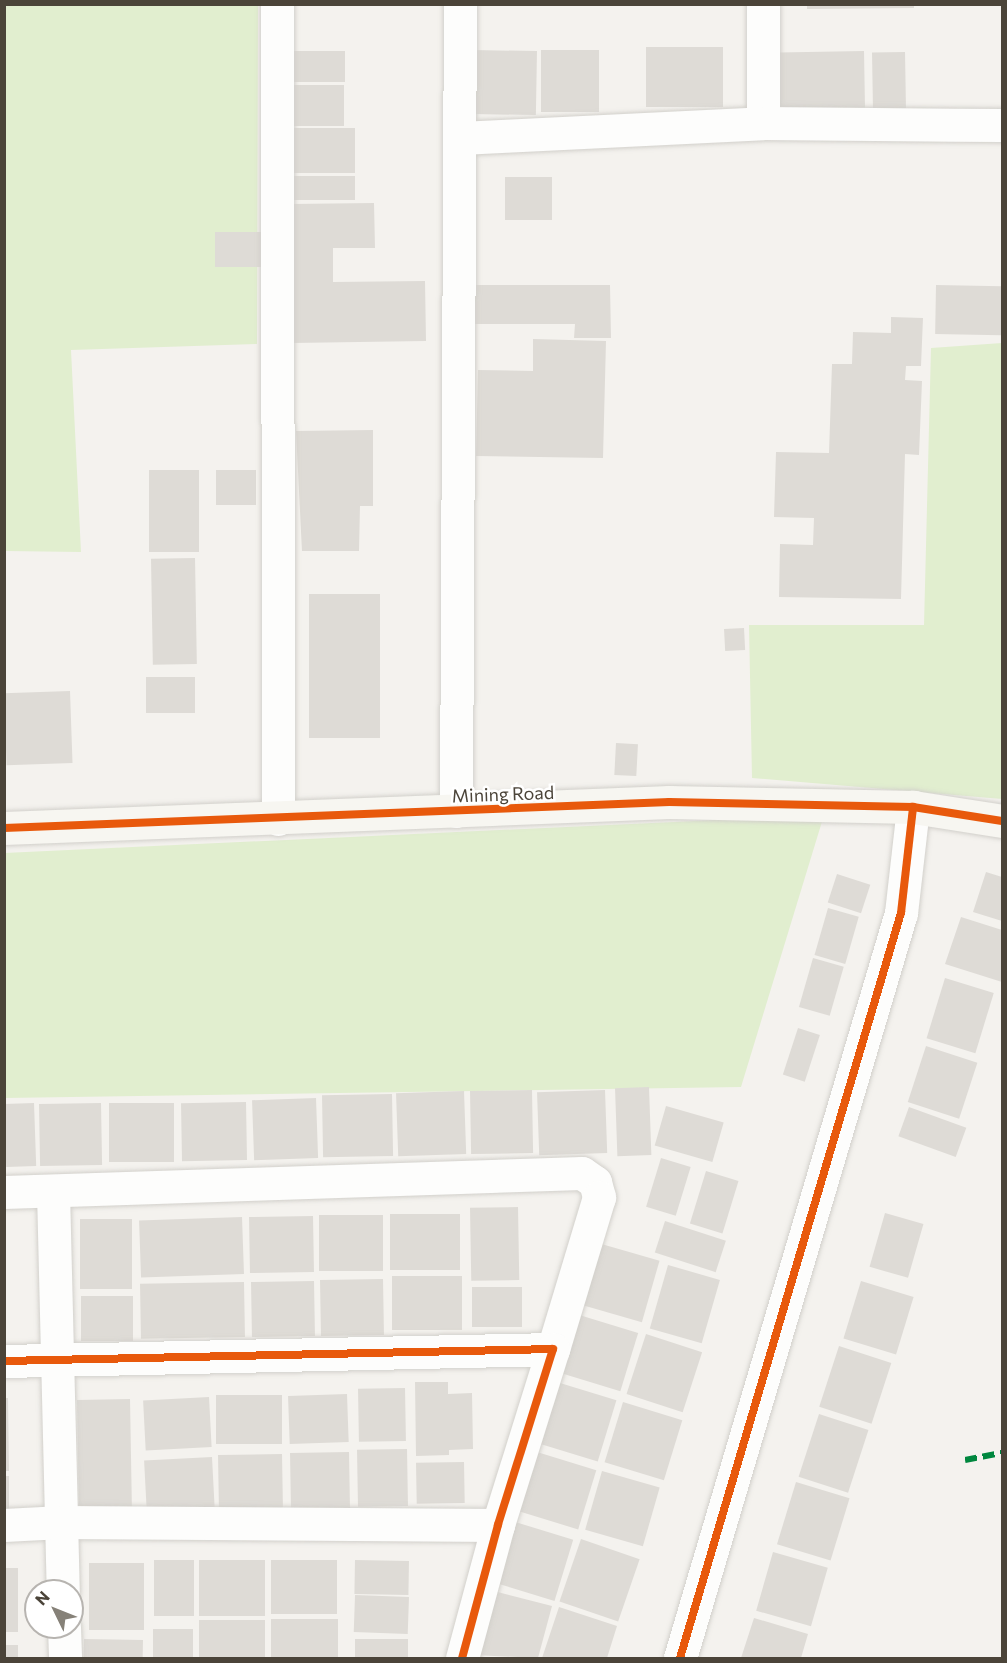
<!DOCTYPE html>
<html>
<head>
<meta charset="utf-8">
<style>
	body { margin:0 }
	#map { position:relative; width:1007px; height:1663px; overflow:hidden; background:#f4f2ee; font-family:Commissioner,sans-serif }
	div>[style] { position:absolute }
	.green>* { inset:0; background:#e1eecf }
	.building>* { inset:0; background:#dedbd6; transform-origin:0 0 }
	.roads { filter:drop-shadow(0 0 2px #d2d0cb) drop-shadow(0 0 2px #d2d0cb) }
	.street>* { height:33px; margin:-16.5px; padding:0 16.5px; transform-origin:16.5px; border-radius:16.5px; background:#fdfdfc }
	.secondary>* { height:33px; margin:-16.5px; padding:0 16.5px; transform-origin:16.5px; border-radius:16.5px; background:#f7f6f1 }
	.quiet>* { height:6px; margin-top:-3px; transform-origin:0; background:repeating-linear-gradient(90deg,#00873e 0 12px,transparent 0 18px) }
	.cycleway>* { height:8px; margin:-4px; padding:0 4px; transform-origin:4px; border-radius:4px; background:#e8590c }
	span { translate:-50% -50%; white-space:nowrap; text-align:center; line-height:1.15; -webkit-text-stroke:5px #fff; paint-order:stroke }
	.street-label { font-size:18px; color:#4b4439 }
	.frame { position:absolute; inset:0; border:6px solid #4b4439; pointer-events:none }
	.north { position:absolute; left:24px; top:1579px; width:60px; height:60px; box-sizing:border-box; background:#fff; border:2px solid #b7b4b0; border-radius:50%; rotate:313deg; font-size:16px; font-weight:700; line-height:24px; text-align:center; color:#4b4439 }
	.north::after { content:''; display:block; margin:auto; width:21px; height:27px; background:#868178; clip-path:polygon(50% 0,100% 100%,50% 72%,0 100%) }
</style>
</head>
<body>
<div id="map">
	<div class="green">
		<div style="clip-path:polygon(5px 5px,258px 5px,257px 344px,71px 350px,81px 552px,5px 551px)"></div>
		<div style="clip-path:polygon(1002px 343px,1002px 799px,752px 778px,749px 625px,924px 625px,931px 348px)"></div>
		<div style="clip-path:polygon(824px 815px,741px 1087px,5px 1098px,4px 853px)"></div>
	</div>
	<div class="building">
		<div style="clip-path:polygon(807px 4px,914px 4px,914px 8px,807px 9px)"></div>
		<div style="left:723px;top:47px;width:60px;height:77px;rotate:90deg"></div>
		<div style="left:473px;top:50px;width:64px;height:64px;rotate:1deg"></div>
		<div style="left:599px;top:50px;width:62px;height:58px;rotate:90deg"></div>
		<div style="left:345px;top:51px;width:31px;height:54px;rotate:90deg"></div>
		<div style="left:864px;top:51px;width:60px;height:85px;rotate:89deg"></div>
		<div style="left:905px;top:52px;width:57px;height:33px;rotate:89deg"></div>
		<div style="left:289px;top:85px;width:55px;height:41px"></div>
		<div style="left:288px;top:128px;width:67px;height:45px"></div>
		<div style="left:355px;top:176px;width:24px;height:67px;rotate:90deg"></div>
		<div style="left:505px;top:177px;width:47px;height:43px"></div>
		<div style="clip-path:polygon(374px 203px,375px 248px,333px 248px,333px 282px,425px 281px,426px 341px,292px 343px,291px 204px)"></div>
		<div style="left:215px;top:232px;width:49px;height:35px"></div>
		<div style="clip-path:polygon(473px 285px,610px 285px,611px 338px,574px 338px,575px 324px,473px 324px)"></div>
		<div style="left:936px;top:285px;width:66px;height:49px;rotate:1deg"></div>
		<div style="clip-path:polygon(891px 317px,923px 318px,921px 366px,906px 366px,905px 380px,922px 381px,919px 455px,905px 454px,901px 599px,779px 597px,780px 544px,813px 545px,814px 518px,774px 517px,776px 452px,829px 453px,832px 364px,852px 364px,853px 332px,891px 333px)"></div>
		<div style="clip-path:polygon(533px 339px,606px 341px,603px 458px,476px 456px,478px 370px,533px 371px)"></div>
		<div style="clip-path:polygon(373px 430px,373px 506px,360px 506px,359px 551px,302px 551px,296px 431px)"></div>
		<div style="left:199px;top:470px;width:82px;height:50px;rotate:90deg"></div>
		<div style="left:256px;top:470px;width:35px;height:40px;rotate:90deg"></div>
		<div style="left:195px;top:558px;width:106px;height:44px;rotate:89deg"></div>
		<div style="left:380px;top:594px;width:144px;height:71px;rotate:90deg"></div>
		<div style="left:744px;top:628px;width:22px;height:20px;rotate:87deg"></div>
		<div style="left:146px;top:677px;width:49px;height:36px"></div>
		<div style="left:70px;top:691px;width:72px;height:66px;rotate:88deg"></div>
		<div style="left:616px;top:743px;width:22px;height:32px;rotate:3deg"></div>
		<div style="clip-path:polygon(986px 872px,1002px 877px,1002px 921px,973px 912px)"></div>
		<div style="left:837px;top:874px;width:35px;height:30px;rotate:18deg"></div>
		<div style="left:828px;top:908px;width:32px;height:49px;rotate:16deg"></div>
		<div style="clip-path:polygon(961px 917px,1002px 930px,1002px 982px,945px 964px)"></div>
		<div style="left:813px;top:958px;width:32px;height:51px;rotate:16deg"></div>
		<div style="left:945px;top:978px;width:51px;height:63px;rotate:17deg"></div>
		<div style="left:798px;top:1028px;width:23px;height:49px;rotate:18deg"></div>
		<div style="left:926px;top:1046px;width:54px;height:59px;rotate:18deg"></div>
		<div style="left:649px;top:1087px;width:68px;height:34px;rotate:88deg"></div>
		<div style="left:532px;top:1090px;width:63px;height:62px;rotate:89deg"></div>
		<div style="left:605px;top:1090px;width:63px;height:68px;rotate:88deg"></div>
		<div style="left:464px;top:1091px;width:63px;height:68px;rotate:88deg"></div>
		<div style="left:392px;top:1094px;width:62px;height:70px;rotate:89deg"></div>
		<div style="left:316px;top:1098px;width:60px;height:64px;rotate:88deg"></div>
		<div style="left:246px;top:1102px;width:58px;height:65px;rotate:89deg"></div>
		<div style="left:34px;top:1103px;width:63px;height:30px;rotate:88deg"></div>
		<div style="left:101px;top:1103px;width:62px;height:62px;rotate:89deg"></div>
		<div style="left:174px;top:1103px;width:59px;height:65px;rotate:90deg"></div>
		<div style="left:666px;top:1106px;width:60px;height:41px;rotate:16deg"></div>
		<div style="left:909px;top:1107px;width:61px;height:31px;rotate:20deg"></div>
		<div style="left:661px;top:1158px;width:31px;height:51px;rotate:17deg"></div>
		<div style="left:706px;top:1171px;width:34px;height:55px;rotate:17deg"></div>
		<div style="left:518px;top:1207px;width:73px;height:48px;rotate:89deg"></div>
		<div style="left:885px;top:1213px;width:40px;height:56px;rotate:16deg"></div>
		<div style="left:460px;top:1214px;width:56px;height:70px;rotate:90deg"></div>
		<div style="left:383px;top:1215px;width:56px;height:64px;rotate:90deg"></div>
		<div style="left:313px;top:1216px;width:56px;height:64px;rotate:89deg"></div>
		<div style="left:242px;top:1217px;width:57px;height:103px;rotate:88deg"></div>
		<div style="left:132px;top:1219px;width:70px;height:52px;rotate:90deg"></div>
		<div style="left:665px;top:1221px;width:64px;height:33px;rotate:18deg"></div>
		<div style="left:598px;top:1243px;width:64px;height:64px;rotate:16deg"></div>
		<div style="left:668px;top:1265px;width:54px;height:66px;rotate:16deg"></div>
		<div style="left:462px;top:1276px;width:54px;height:70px;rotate:90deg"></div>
		<div style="left:383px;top:1279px;width:56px;height:63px;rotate:89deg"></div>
		<div style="left:314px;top:1281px;width:55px;height:63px;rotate:89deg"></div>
		<div style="left:861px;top:1281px;width:55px;height:60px;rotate:17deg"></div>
		<div style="left:244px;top:1282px;width:55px;height:104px;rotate:89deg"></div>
		<div style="left:522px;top:1287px;width:40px;height:50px;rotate:90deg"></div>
		<div style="left:81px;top:1296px;width:52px;height:45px"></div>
		<div style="left:576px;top:1314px;width:65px;height:61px;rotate:17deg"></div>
		<div style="left:646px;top:1334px;width:59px;height:63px;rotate:18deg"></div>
		<div style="left:839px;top:1346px;width:55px;height:64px;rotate:18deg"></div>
		<div style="clip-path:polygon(415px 1382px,448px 1382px,448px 1394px,472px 1393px,473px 1449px,449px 1450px,449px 1455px,416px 1456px)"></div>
		<div style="left:560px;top:1383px;width:59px;height:64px;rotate:17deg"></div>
		<div style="left:405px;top:1388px;width:53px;height:47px;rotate:89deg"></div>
		<div style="left:347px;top:1394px;width:48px;height:59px;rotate:88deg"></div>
		<div style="left:282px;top:1395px;width:49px;height:66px;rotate:90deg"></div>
		<div style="left:209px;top:1397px;width:50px;height:66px;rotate:87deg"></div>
		<div style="clip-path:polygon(4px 1398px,8px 1398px,9px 1471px,4px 1471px)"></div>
		<div style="left:130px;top:1399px;width:113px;height:53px;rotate:89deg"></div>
		<div style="left:623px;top:1402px;width:62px;height:63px;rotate:17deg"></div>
		<div style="left:819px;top:1414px;width:52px;height:66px;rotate:18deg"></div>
		<div style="left:407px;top:1449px;width:57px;height:50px;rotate:89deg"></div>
		<div style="left:349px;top:1452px;width:56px;height:59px;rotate:89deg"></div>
		<div style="left:537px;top:1452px;width:62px;height:62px;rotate:17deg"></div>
		<div style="left:282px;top:1454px;width:55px;height:64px;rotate:89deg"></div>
		<div style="left:212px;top:1457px;width:54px;height:68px;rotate:87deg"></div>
		<div style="left:464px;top:1462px;width:41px;height:48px;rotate:89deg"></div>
		<div style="left:602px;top:1471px;width:60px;height:61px;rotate:16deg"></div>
		<div style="left:4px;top:1476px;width:5px;height:44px"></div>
		<div style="left:796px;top:1482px;width:56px;height:65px;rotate:17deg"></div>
		<div style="left:512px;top:1521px;width:64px;height:64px;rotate:17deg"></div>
		<div style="left:581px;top:1539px;width:62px;height:66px;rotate:19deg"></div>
		<div style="left:773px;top:1552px;width:57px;height:61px;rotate:16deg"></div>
		<div style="left:154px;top:1560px;width:40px;height:56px"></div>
		<div style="left:199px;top:1560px;width:66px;height:56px"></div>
		<div style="left:271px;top:1560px;width:66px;height:54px"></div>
		<div style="left:355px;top:1560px;width:54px;height:34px;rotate:1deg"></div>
		<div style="left:89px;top:1563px;width:55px;height:67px"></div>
		<div style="left:4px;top:1568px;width:14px;height:64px"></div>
		<div style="clip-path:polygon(490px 1590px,552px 1606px,538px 1658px,473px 1655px)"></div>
		<div style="left:409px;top:1597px;width:37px;height:54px;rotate:92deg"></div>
		<div style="clip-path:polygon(559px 1607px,617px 1626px,607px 1658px,542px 1658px)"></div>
		<div style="clip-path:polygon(754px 1618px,808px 1634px,801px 1658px,741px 1658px)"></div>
		<div style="left:338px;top:1619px;width:39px;height:67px;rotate:90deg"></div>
		<div style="left:265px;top:1620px;width:38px;height:66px;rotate:90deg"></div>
		<div style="left:153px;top:1629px;width:40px;height:29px"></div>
		<div style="left:84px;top:1639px;width:59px;height:19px;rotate:1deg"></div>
		<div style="left:355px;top:1639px;width:53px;height:19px"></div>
		<div style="left:4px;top:1645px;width:14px;height:13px"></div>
	</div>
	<div class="roads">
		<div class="street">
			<div style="left:277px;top:4px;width:815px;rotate:89.93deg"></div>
			<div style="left:763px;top:4px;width:119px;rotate:90deg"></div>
			<div style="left:460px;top:138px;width:303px;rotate:-2.8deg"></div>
			<div style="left:763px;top:123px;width:239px;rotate:0.5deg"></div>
			<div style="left:456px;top:811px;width:807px;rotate:-89.72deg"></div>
			<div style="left:53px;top:1191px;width:400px;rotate:88.6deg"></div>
			<div style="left:4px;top:1192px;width:578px;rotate:-1.88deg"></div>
			<div style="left:582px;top:1173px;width:16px;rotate:35deg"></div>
			<div style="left:595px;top:1182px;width:16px;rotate:75deg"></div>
			<div style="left:599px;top:1197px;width:159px;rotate:106.8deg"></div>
			<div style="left:4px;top:1361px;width:549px;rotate:-1.25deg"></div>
			<div style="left:553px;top:1349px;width:184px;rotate:107.4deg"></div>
			<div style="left:498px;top:1525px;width:138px;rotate:105.1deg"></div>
			<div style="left:4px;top:1525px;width:58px;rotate:-3deg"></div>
			<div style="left:62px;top:1522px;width:436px;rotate:0.4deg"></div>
			<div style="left:64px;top:1627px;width:31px;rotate:88deg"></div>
			<div style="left:680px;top:1658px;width:777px;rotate:-73.48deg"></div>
			<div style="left:901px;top:913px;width:107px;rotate:-83.5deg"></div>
		</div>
		<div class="secondary">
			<div style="left:4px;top:828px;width:666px;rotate:-2.24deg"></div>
			<div style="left:669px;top:802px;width:244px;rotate:1.2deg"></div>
			<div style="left:913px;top:807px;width:90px;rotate:8.9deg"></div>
		</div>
	</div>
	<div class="quiet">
		<div style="left:965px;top:1460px;width:38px;rotate:-11deg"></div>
	</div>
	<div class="cycleway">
		<div style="left:4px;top:828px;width:666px;rotate:-2.24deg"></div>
		<div style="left:669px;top:802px;width:244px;rotate:1.2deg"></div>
		<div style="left:913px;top:807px;width:90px;rotate:8.9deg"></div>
		<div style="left:4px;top:1361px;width:549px;rotate:-1.25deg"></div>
		<div style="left:553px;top:1349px;width:184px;rotate:107.4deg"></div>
		<div style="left:498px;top:1525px;width:138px;rotate:105.1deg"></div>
		<div style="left:680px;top:1658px;width:777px;rotate:-73.48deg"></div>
		<div style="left:901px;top:913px;width:107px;rotate:-83.5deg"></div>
	</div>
	<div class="street-label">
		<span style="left:503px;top:794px;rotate:-2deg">Mining Road</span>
	</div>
	<div class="frame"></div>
	<div class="north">N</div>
</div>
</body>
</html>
